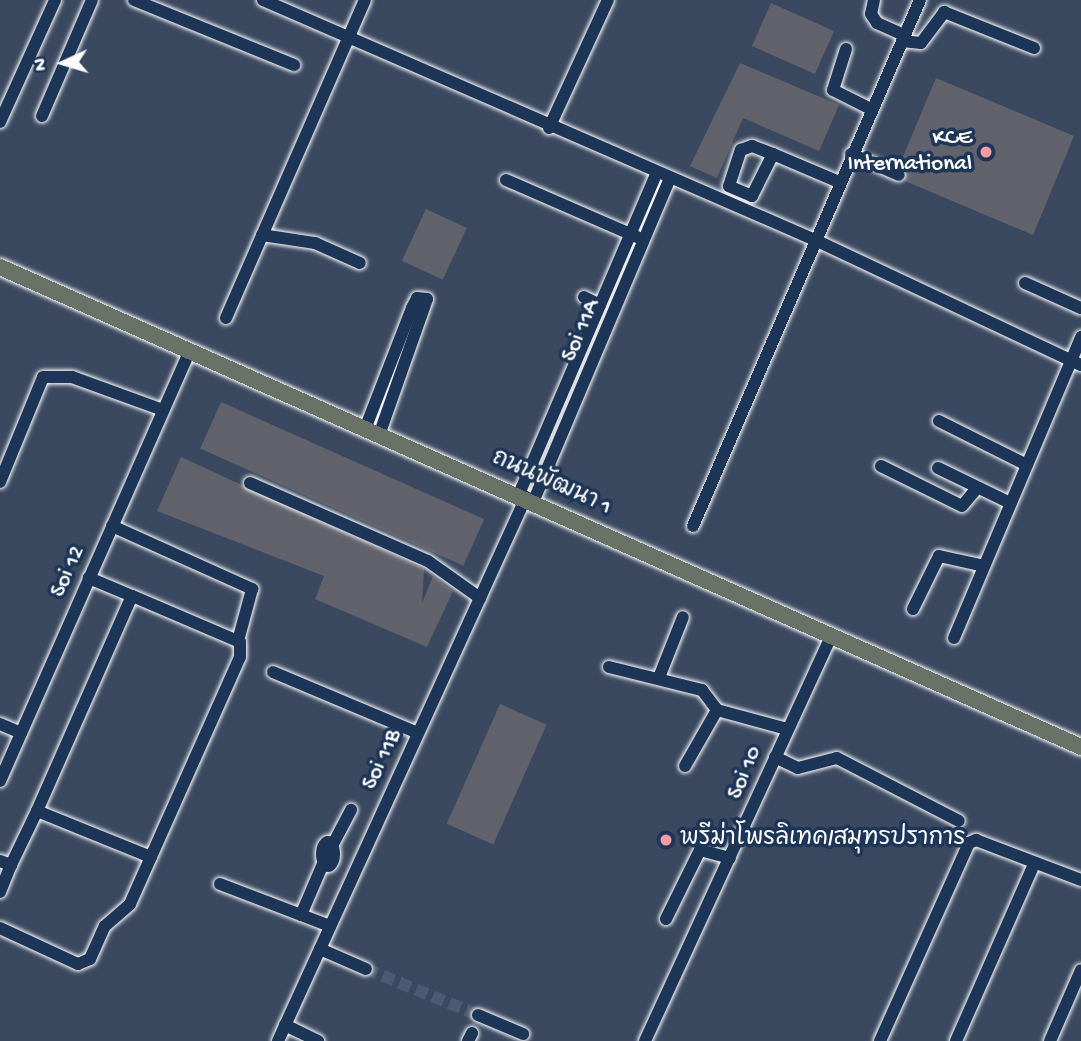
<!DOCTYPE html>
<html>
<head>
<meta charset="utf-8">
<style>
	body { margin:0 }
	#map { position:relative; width:1081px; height:1041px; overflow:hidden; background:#2b3e5b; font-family:"Gochi Hand","Playpen Sans Thai",sans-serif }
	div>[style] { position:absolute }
	.built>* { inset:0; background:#3b4960; transform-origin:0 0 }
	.building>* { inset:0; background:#61626b; transform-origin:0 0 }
	.minor-tunnel>* { height:12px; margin-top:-6px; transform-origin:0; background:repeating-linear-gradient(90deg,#4b5b74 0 12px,transparent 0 18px) }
	.roads { filter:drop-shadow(0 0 2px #fff) drop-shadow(0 0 2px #fff) }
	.minor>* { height:12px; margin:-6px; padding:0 6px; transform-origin:6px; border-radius:6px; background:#1d3557 }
	.minor>.ring { margin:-6px; padding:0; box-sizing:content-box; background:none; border:12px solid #1d3557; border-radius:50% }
	.major>* { height:16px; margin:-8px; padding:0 8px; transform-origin:8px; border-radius:8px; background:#697266 }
	.dots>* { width:19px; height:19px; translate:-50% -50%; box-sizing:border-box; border:4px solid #1d3557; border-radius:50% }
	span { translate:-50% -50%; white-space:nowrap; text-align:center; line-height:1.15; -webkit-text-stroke:7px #1d3557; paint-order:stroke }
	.poi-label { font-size:23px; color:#fff }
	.right { translate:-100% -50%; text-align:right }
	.left { translate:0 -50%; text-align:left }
	.street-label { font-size:23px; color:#fff }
	.north { position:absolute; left:28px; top:28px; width:70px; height:70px; -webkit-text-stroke:5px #1d3557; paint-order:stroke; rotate:266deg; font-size:19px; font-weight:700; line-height:28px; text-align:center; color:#fff }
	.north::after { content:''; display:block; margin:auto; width:24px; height:32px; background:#fff; clip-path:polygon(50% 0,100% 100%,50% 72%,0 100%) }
</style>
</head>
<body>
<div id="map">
	<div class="built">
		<div style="left:0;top:0;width:1081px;height:1041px"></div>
	</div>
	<div class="building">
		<div style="left:771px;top:3px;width:69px;height:47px;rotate:24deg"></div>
		<div style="clip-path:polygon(740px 63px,839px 105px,819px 151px,743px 118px,717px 178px,690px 166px)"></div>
		<div style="clip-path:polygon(936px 78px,1074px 136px,1033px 235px,905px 181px,899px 166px)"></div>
		<div style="left:426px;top:209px;width:45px;height:57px;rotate:25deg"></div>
		<div style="left:221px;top:402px;width:288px;height:51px;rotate:24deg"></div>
		<div style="clip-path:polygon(181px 457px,424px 569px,422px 603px,433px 576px,453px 591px,427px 647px,315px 599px,324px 576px,157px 511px)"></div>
		<div style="left:500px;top:704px;width:51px;height:131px;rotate:24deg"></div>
	</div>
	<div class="minor-tunnel">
		<div style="left:366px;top:969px;width:121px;rotate:22.3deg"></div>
	</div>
	<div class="roads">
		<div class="minor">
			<div style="left:134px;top:0;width:173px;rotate:22.1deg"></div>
			<div style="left:263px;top:0;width:600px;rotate:23.49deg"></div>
			<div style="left:813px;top:239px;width:296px;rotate:25.2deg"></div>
			<div style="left:874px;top:0;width:14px;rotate:102deg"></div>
			<div style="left:871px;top:14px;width:11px;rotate:56deg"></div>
			<div style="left:877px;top:23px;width:30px;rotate:24deg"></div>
			<div style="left:902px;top:41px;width:19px;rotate:6deg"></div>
			<div style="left:921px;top:43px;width:39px;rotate:-53deg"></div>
			<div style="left:944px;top:12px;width:97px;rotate:21.8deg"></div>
			<div style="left:846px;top:49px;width:43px;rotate:107.6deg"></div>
			<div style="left:833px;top:90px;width:42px;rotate:26.6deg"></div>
			<div style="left:42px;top:116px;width:126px;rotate:-66.7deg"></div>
			<div style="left:0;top:122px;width:134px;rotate:-65.7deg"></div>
			<div style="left:549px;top:128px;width:141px;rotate:-65.3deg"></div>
			<div style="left:773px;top:154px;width:47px;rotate:116.6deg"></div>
			<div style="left:752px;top:196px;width:25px;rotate:-157deg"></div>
			<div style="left:729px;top:186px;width:38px;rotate:-72deg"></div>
			<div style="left:741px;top:150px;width:12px;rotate:-20deg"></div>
			<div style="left:752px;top:146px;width:22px;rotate:21deg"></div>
			<div style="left:773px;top:154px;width:72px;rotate:23deg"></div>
			<div style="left:851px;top:154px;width:52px;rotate:23.6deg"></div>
			<div style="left:506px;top:180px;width:143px;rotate:23.5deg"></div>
			<div style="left:262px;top:235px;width:54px;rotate:8.6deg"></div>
			<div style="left:315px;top:243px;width:49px;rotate:24deg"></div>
			<div style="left:1025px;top:283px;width:61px;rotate:24.1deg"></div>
			<div style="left:584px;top:297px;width:18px;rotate:27deg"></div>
			<div style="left:226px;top:318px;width:347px;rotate:-66.4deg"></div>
			<div style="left:939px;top:421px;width:98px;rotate:26.6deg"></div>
			<div style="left:365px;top:429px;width:130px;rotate:-68.8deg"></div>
			<div style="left:412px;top:308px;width:11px;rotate:-63deg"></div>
			<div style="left:417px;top:298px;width:10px;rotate:6deg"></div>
			<div style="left:427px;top:299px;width:144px;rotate:109.4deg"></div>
			<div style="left:881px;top:466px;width:90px;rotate:26.3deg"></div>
			<div style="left:962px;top:506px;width:23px;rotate:-50deg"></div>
			<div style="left:938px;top:468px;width:80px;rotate:25.9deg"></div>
			<div style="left:0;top:482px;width:113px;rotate:-67.7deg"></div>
			<div style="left:43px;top:377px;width:29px"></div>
			<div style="left:72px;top:377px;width:97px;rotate:19.9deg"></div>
			<div style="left:250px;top:483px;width:194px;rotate:23.7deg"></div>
			<div style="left:428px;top:561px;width:64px;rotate:35.4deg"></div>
			<div style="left:519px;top:494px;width:347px;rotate:-66.8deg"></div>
			<div style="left:534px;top:500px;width:350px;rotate:-67.1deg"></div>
			<div style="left:112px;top:526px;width:154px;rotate:24.2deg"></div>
			<div style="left:252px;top:589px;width:54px;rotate:105.1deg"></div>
			<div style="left:693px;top:526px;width:573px;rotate:-66.66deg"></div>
			<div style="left:913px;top:609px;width:59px;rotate:-63.9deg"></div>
			<div style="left:939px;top:556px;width:46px;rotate:12.5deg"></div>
			<div style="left:954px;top:638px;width:327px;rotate:-67.1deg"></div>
			<div style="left:609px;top:667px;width:96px;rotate:13.9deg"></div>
			<div style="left:702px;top:690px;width:25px;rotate:53deg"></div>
			<div style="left:273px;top:672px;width:157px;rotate:22.8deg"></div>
			<div style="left:660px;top:675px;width:62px;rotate:-68.4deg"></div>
			<div style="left:0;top:724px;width:23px;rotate:23deg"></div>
			<div style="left:775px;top:757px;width:25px;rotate:26deg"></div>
			<div style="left:798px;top:768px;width:40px;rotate:-14.4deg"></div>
			<div style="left:837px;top:758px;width:137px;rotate:27.3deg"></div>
			<div style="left:685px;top:766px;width:64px;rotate:-60.3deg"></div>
			<div style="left:717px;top:710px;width:73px;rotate:15.2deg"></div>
			<div style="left:0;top:781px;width:470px;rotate:-66.2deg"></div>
			<div style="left:37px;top:811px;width:235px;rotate:-66.2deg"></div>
			<div style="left:132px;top:596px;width:47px;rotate:-157.3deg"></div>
			<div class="ring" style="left:322px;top:842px;width:-2px;height:-2px"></div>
			<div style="left:332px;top:846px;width:41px;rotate:-62.2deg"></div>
			<div style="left:0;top:861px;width:12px;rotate:20deg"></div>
			<div style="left:11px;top:865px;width:60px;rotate:-64.3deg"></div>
			<div style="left:37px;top:811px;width:123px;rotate:22deg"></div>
			<div style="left:220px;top:884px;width:118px;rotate:20.9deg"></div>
			<div style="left:0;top:892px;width:29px;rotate:-68deg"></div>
			<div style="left:301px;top:915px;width:69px;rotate:-66.8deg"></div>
			<div style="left:666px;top:919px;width:77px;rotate:-63.8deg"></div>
			<div style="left:700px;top:850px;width:31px;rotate:15deg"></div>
			<div style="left:0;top:928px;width:86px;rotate:24.8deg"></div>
			<div style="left:78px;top:964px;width:13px;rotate:-23deg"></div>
			<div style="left:90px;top:959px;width:36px;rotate:-66deg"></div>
			<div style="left:105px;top:926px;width:33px;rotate:-41deg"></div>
			<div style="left:130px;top:904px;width:270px;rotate:-66deg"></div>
			<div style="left:240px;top:657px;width:15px;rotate:-90deg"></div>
			<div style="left:240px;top:642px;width:117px;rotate:-156.9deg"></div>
			<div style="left:320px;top:949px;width:50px;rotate:23.5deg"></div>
			<div style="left:478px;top:1015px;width:49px;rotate:22.9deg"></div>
			<div style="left:285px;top:1025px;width:37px;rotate:26deg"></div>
			<div style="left:278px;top:1041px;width:598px;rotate:-65.49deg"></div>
			<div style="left:468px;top:1041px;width:9px;rotate:-63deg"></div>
			<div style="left:645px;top:1041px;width:446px;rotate:-65.3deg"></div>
			<div style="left:880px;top:1041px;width:217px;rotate:-65.8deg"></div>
			<div style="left:969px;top:843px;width:8px;rotate:-23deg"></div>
			<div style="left:976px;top:840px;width:112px;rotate:20.9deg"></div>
			<div style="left:956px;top:1041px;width:193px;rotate:-66.2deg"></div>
			<div style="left:1050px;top:1041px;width:77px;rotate:-66.4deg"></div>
		</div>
		<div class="major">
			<div style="left:0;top:267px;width:1183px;rotate:23.94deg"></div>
		</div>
	</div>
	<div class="dots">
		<div style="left:986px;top:152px;background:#ff9aa2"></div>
		<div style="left:666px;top:840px;background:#ff9aa2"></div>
	</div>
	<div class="poi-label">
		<span class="right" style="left:972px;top:152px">KCE<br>International</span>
		<span class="left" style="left:680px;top:840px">พรีม่าโพรลิเทค/สมุทรปราการ</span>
	</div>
	<div class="street-label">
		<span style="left:582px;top:331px;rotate:-67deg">Soi 11A</span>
		<span style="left:551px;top:484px;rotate:24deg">ถนนพัฒนา 1</span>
		<span style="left:69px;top:572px;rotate:-66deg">Soi 12</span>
		<span style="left:383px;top:760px;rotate:-65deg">Soi 11B</span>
		<span style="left:746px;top:773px;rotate:-67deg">Soi 10</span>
	</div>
	<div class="north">N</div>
</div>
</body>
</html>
